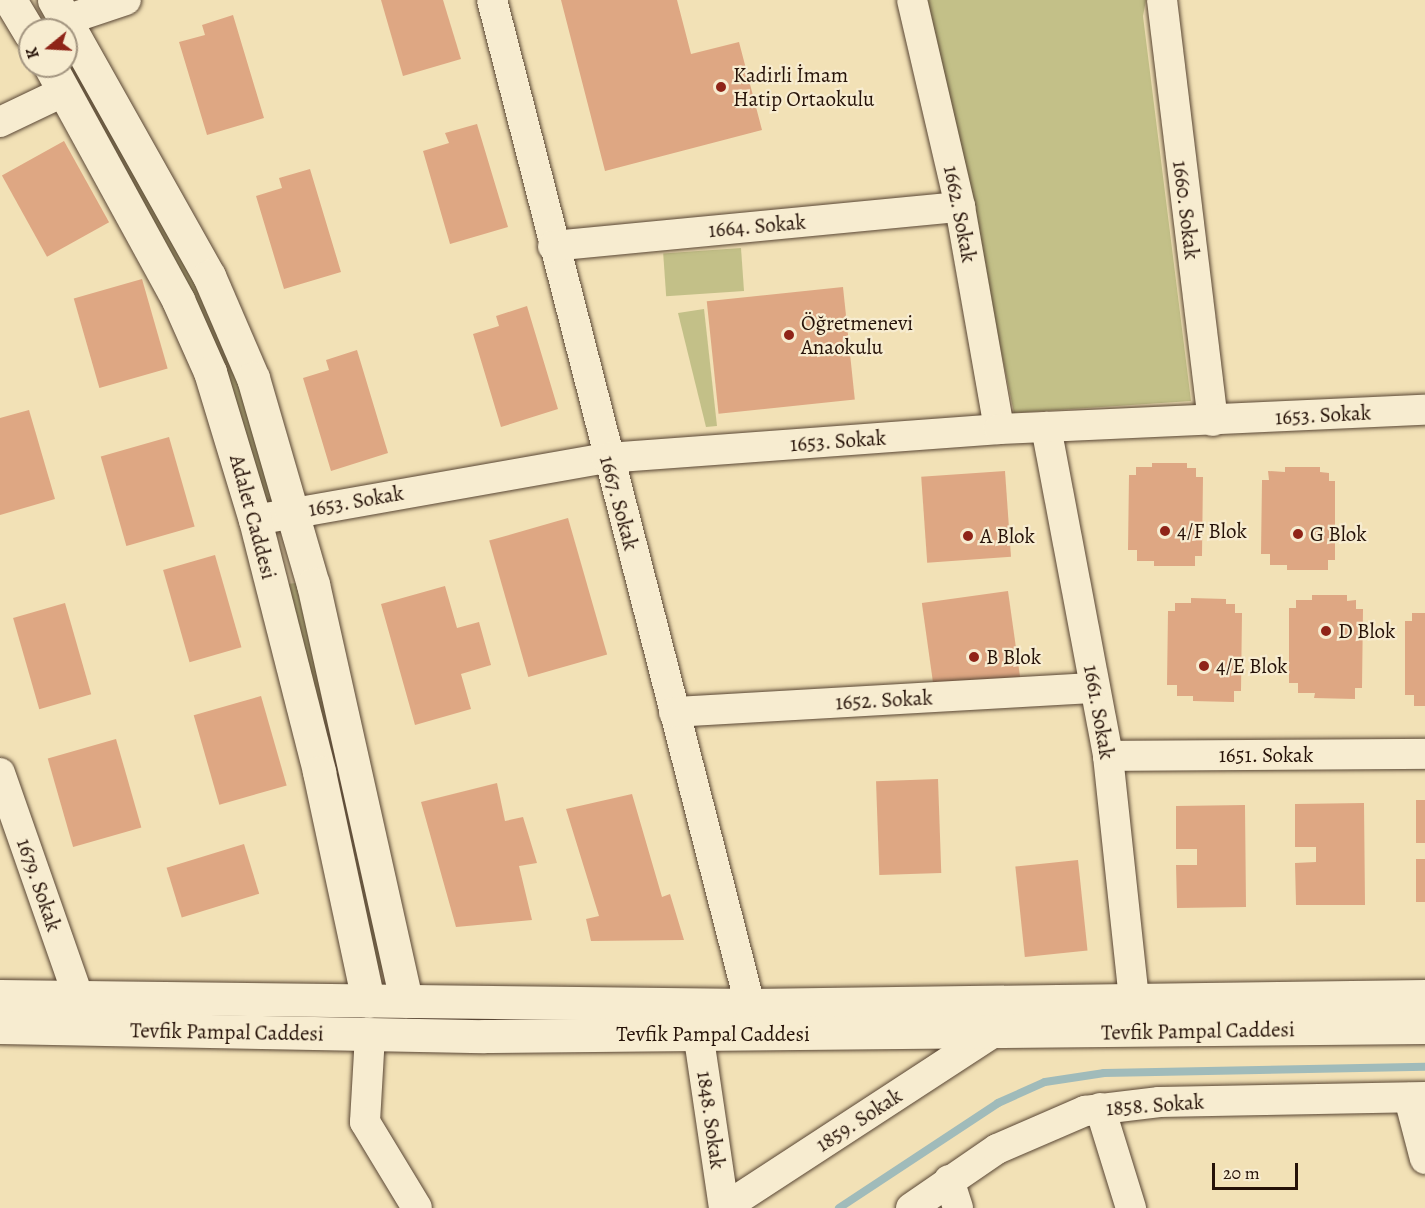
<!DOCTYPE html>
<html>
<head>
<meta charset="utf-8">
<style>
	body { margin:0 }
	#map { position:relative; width:1425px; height:1208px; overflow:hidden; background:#f2e1b6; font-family:Alegreya,serif }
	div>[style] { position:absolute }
	.green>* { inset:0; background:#c3c088; transform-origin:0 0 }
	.stream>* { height:8px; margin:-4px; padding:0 4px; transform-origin:4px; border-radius:4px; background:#a0bbba }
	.building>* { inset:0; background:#dea783; transform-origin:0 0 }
	.roads { filter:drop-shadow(0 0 2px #594634) drop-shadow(0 0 2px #594634) }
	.minor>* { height:30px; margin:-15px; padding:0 15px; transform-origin:15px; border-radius:15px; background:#f7ecd0 }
	.tertiary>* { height:33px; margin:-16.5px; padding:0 16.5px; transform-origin:16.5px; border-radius:16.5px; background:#f7ecd0 }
	.dots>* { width:16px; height:16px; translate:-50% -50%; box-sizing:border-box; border:3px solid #f7ecd0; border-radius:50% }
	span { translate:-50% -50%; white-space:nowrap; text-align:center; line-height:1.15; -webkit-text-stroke:4.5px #f7ecd0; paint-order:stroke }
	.poi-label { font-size:21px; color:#261208 }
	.left { translate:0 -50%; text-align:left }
	.street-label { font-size:21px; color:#261208 }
	.north { position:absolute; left:18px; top:18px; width:60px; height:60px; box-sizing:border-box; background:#f7ecd0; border:2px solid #a39580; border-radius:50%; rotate:252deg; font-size:16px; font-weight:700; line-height:24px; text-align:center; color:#261208 }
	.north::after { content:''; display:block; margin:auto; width:21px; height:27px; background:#8f2418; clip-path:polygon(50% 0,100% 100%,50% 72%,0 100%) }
	.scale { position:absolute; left:1212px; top:1163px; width:86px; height:27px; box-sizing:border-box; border:3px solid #261208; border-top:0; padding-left:8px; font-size:18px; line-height:21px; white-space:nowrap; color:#261208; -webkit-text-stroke:4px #f7ecd0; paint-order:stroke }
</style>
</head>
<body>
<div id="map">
	<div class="green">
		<div style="clip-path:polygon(928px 0,1146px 0,1143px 16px,1191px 401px,1014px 413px)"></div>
		<div style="clip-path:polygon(66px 53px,194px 283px,238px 382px,275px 507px,268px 508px,229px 377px,209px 329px,66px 64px)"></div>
		<div style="left:741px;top:248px;width:43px;height:78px;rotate:86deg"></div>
		<div style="clip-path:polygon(704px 309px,717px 426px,706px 427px,678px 313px)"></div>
		<div style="clip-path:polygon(296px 583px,383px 970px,377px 970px,287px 584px)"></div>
	</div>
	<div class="stream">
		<div style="left:839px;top:1208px;width:191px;rotate:-33.4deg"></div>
		<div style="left:998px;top:1103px;width:51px;rotate:-24.1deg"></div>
		<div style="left:1045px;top:1082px;width:60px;rotate:-8.7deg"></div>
		<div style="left:1104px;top:1073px;width:321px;rotate:-1.1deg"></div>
	</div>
	<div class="building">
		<div style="clip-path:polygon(381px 0,443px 0,461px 59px,403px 76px)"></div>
		<div style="clip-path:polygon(561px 0,677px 0,691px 54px,739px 42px,762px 130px,605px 171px)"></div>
		<div style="clip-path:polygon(233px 15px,264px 118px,207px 135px,179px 42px,205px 35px,202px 25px)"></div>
		<div style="clip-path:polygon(477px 124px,508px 227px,450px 244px,423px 151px,449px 143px,445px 133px)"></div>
		<div style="left:64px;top:141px;width:93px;height:71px;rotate:61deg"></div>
		<div style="clip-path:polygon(310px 169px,341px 272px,284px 289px,256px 196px,282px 188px,279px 178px)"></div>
		<div style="left:142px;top:279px;width:93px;height:71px;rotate:74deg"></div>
		<div style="left:843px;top:287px;width:113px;height:137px;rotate:84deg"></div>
		<div style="clip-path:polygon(527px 306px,558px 409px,501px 427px,473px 334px,499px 326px,496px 316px)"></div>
		<div style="clip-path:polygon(357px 350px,388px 453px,331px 471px,303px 378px,329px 370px,326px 360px)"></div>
		<div style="clip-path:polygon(29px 410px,55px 499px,0 515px,0 418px)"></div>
		<div style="left:169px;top:437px;width:93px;height:71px;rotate:74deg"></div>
		<div style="clip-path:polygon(1152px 463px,1187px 463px,1187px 468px,1196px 468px,1196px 477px,1203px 477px,1202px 556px,1195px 556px,1195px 566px,1154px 566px,1154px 561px,1137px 561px,1137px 550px,1128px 550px,1129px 475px,1136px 475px,1136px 467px,1152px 467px)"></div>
		<div style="clip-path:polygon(1285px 467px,1320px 467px,1320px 472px,1329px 473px,1329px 481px,1335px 481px,1335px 560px,1328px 560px,1328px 570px,1287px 570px,1287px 565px,1270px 565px,1270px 554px,1261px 554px,1262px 480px,1269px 480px,1268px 471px,1285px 472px)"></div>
		<div style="left:1005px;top:471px;width:86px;height:84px;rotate:86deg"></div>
		<div style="left:568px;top:518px;width:142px;height:82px;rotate:74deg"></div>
		<div style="left:215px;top:555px;width:96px;height:54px;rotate:74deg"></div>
		<div style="clip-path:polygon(445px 586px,457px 628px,479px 622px,491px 665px,461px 674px,471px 709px,415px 725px,381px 604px)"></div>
		<div style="left:1008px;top:591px;width:89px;height:87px;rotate:82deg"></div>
		<div style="clip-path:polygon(1312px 595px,1347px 595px,1347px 601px,1356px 600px,1356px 609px,1363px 609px,1362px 688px,1355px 688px,1355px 699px,1314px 698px,1315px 693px,1298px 693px,1298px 683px,1289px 683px,1289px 608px,1296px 608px,1296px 600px,1312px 600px)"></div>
		<div style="clip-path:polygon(1191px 598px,1226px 599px,1226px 604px,1235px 604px,1235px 613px,1242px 613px,1241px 691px,1234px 691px,1234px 702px,1193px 701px,1193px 696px,1177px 696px,1177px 685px,1167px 685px,1168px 611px,1175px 611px,1175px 603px,1191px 603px)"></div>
		<div style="left:65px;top:603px;width:95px;height:54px;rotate:74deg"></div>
		<div style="clip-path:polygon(1412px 613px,1425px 613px,1425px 706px,1414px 706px,1414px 695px,1405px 695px,1405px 621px,1412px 621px)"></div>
		<div style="left:261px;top:696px;width:93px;height:70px;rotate:74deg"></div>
		<div style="left:116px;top:739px;width:92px;height:71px;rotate:74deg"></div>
		<div style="left:938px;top:779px;width:94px;height:62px;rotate:88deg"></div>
		<div style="clip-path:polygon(497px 783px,505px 821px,523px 817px,537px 863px,519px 866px,532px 920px,456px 927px,421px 802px)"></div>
		<div style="clip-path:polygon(632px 794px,662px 897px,670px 894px,684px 940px,591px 941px,586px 919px,599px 916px,566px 809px)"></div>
		<div style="left:1416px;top:800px;width:9px;height:43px"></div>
		<div style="clip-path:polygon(1364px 803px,1365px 905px,1296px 905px,1295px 863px,1316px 862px,1316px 847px,1295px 847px,1295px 804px)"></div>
		<div style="clip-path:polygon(1245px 805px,1246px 907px,1177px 908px,1176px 865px,1197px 865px,1197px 849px,1176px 849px,1176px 806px)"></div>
		<div style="left:244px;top:844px;width:52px;height:81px;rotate:73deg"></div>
		<div style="left:1416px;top:859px;width:9px;height:43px"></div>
		<div style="left:1078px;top:860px;width:91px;height:63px;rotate:84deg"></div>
	</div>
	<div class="roads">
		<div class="minor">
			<div style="left:492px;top:0;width:1038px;rotate:75.6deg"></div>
			<div style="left:912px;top:0;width:212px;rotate:76.9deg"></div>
			<div style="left:960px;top:207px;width:225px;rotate:80deg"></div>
			<div style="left:1162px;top:0;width:424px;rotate:83.1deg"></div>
			<div style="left:66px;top:20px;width:63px;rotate:-18.4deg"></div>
			<div style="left:0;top:122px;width:72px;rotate:-25.5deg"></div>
			<div style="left:553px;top:246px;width:409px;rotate:-5.5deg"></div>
			<div style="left:1046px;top:427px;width:335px;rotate:79.3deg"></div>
			<div style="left:1108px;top:756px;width:245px;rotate:83.9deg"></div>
			<div style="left:255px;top:520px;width:356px;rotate:-10deg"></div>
			<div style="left:606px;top:458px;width:394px;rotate:-4.2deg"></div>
			<div style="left:999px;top:429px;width:426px;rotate:-2.6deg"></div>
			<div style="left:674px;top:712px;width:421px;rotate:-3.3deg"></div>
			<div style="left:1108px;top:756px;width:317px;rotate:-0.4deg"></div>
			<div style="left:0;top:773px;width:238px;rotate:70.7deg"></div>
			<div style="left:698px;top:1032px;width:178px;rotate:81.6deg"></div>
			<div style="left:370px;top:1035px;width:87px;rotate:93.3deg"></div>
			<div style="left:365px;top:1122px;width:100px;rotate:58.8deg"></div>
			<div style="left:1409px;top:1098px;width:63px;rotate:75.3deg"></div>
			<div style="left:1100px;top:1108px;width:105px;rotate:72.8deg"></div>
			<div style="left:949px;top:1180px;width:29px;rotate:72deg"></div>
			<div style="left:724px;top:1208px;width:322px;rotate:-33.1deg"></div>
			<div style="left:911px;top:1208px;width:104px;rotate:-34.5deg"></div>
			<div style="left:997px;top:1149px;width:96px;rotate:-23.4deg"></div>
			<div style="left:1085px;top:1111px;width:75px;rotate:-6.9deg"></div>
			<div style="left:1159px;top:1102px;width:266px;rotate:-1.1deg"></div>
		</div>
		<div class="tertiary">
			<div style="left:10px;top:0;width:39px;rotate:59deg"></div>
			<div style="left:54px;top:0;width:317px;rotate:60.7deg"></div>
			<div style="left:209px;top:276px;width:111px;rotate:66.7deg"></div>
			<div style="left:253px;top:378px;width:215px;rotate:73.8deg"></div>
			<div style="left:313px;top:584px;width:427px;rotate:77.4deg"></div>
			<div style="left:50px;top:66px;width:267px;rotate:61.3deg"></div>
			<div style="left:178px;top:300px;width:79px;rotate:66deg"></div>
			<div style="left:210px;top:372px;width:155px;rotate:73.1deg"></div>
			<div style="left:255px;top:520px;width:260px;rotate:75.7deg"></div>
			<div style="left:319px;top:772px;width:234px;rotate:77.9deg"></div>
			<div style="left:0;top:996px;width:750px;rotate:0.69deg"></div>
			<div style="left:750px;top:1005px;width:675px;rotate:-0.76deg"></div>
			<div style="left:0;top:1027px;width:484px;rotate:1.1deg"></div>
			<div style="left:484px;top:1036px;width:941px;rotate:-0.55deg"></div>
		</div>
	</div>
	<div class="dots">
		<div style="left:721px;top:87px;background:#8f2418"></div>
		<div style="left:789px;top:335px;background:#8f2418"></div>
		<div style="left:1165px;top:531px;background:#8f2418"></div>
		<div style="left:1298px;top:534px;background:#8f2418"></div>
		<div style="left:968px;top:536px;background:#8f2418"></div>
		<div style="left:1326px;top:631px;background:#8f2418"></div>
		<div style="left:974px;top:657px;background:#8f2418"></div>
		<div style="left:1204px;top:666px;background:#8f2418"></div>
	</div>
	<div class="poi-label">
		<span class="left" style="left:733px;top:87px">Kadirli İmam<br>Hatip Ortaokulu</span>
		<span class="left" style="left:801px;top:335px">Öğretmenevi<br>Anaokulu</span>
		<span class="left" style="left:1177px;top:531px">4/F Blok</span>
		<span class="left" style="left:1310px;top:534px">G Blok</span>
		<span class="left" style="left:980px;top:536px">A Blok</span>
		<span class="left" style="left:1338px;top:631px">D Blok</span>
		<span class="left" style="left:986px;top:657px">B Blok</span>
		<span class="left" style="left:1216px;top:666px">4/E Blok</span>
	</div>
	<div class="street-label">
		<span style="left:1186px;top:210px;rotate:83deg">1660. Sokak</span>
		<span style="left:960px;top:214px;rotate:79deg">1662. Sokak</span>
		<span style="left:757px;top:226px;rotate:-5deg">1664. Sokak</span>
		<span style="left:1323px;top:415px;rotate:-3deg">1653. Sokak</span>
		<span style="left:838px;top:441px;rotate:-4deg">1653. Sokak</span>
		<span style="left:356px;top:501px;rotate:-10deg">1653. Sokak</span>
		<span style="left:619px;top:503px;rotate:75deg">1667. Sokak</span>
		<span style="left:253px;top:517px;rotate:75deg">Adalet Caddesi</span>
		<span style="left:884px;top:700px;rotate:-3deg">1652. Sokak</span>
		<span style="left:1099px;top:712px;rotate:80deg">1661. Sokak</span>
		<span style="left:1266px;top:755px">1651. Sokak</span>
		<span style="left:39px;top:885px;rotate:71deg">1679. Sokak</span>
		<span style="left:1198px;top:1031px;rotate:-1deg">Tevfik Pampal Caddesi</span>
		<span style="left:227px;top:1032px;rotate:1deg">Tevfik Pampal Caddesi</span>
		<span style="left:713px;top:1034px">Tevfik Pampal Caddesi</span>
		<span style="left:1155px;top:1105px;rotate:-4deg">1858. Sokak</span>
		<span style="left:711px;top:1120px;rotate:82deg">1848. Sokak</span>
		<span style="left:859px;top:1120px;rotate:-33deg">1859. Sokak</span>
	</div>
	<div class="north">K</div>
	<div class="scale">20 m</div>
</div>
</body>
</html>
